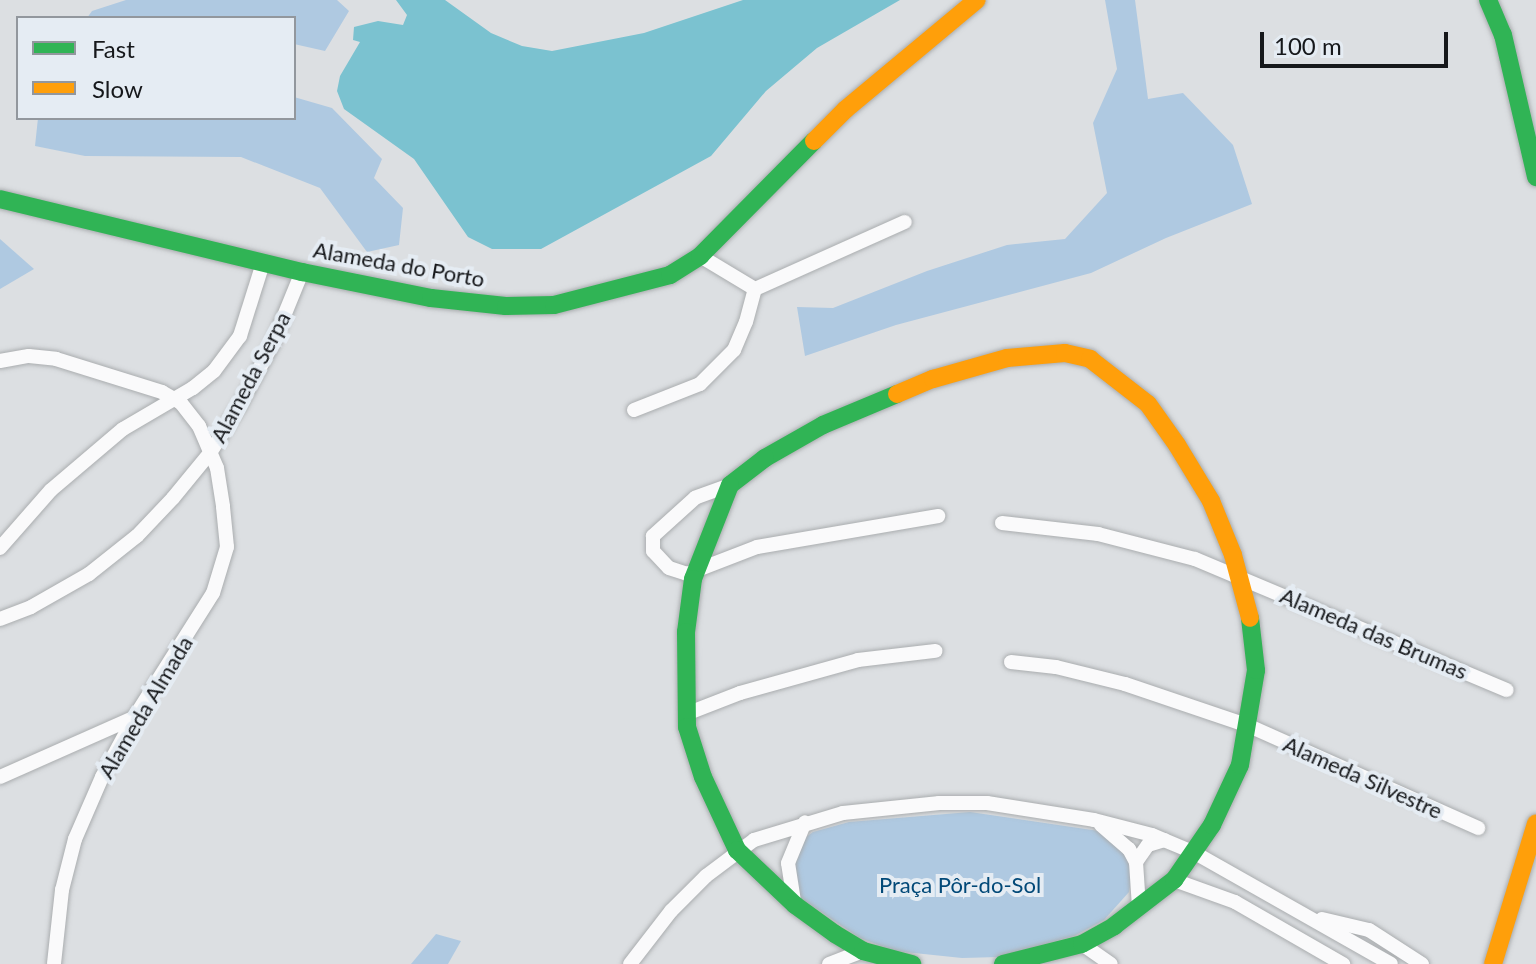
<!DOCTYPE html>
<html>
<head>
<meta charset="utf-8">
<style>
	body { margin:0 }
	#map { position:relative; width:1536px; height:964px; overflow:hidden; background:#dcdfe2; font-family:Lato,sans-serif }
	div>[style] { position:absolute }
	.green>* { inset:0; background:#afc9e1 }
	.water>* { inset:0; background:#7bc2d0 }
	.roads { filter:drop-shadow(0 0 2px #aaadaf) drop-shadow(0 0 2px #aaadaf) }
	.street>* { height:14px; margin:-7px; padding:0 7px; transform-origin:7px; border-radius:7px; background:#fafafb }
	.fast>* { height:18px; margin:-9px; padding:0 9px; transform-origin:9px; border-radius:9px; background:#30b455 }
	.slow>* { height:18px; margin:-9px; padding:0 9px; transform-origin:9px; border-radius:9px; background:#ff9f0a }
	span { translate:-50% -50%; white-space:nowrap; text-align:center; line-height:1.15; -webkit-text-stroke:8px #e5ecf3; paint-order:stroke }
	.street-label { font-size:22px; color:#16181b }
	.park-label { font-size:22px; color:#024978 }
	.legend { position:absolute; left:16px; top:16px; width:280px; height:104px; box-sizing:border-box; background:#e5ecf3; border:2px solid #92979d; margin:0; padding:10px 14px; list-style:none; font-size:24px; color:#16181b }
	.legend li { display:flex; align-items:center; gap:16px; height:40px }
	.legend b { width:40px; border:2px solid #92979d }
	.scale { position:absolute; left:1260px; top:32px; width:188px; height:36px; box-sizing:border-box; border:4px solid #16181b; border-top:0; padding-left:10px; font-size:24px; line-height:28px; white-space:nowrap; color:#16181b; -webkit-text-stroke:6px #e5ecf3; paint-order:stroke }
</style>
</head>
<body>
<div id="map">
	<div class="green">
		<div style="clip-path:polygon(126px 0,337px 0,349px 11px,325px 51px,294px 44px,294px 18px,87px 18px,92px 11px)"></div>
		<div style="clip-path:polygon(1105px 0,1135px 0,1148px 99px,1183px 93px,1233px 145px,1252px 204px,1166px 238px,1091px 273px,896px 325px,805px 356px,797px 307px,833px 308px,927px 271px,1007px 245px,1065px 239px,1107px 193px,1093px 123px,1117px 69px)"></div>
		<div style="clip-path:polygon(294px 97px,332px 108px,382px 159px,374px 178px,403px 208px,399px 245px,367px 252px,320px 188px,241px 157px,85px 156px,35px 146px,38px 118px,294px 118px)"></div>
		<div style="clip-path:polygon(0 239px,34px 269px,0 289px)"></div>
		<div style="clip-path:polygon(970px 812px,1099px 831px,1114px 841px,1127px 858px,1132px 875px,1129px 892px,1104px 920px,1074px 936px,999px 957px,962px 958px,895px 951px,860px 938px,793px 893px,791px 858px,799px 842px,813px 832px,849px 822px)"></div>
		<div style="clip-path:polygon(436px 934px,461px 941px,448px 964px,411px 964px)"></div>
	</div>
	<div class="water">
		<div style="clip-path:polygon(396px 0,445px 0,491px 33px,522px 46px,552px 51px,644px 33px,743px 0,900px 0,817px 48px,766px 91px,711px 156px,541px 249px,492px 249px,468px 237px,414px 159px,344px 109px,337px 91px,340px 76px,360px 42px,353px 40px,354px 27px,378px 21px,403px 25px,407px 15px)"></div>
	</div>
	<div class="roads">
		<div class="street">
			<div style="left:755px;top:289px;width:164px;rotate:-24.1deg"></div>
			<div style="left:0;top:361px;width:29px;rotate:-10deg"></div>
			<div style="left:29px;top:356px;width:27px;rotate:6deg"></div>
			<div style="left:56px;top:359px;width:111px;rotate:17.3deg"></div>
			<div style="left:162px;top:392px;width:22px;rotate:30deg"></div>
			<div style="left:181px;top:403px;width:29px;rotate:52deg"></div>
			<div style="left:199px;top:426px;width:46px;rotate:66.8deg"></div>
			<div style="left:217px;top:468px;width:39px;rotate:81deg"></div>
			<div style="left:223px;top:507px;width:40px;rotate:84.3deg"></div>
			<div style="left:227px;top:547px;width:48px;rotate:106.9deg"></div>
			<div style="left:213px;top:593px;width:148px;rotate:122.3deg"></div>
			<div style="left:134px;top:718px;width:67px;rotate:118.5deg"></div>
			<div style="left:102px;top:777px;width:68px;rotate:113.5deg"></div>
			<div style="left:75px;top:839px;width:53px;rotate:104.3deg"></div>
			<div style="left:62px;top:890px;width:74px;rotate:96.2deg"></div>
			<div style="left:634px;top:410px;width:71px;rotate:-21.5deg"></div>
			<div style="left:700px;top:384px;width:48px;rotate:-45deg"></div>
			<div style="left:734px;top:350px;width:30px;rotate:-67deg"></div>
			<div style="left:746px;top:322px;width:34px;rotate:-75deg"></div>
			<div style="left:755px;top:289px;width:64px;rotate:-149deg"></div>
			<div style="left:730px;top:485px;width:37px;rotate:160deg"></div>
			<div style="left:695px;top:498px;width:57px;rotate:137.9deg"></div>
			<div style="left:653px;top:536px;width:15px;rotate:90deg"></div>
			<div style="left:653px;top:551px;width:23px;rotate:47deg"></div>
			<div style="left:669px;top:568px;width:19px;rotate:18deg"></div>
			<div style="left:687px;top:574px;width:75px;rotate:-21.1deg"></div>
			<div style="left:757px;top:547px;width:184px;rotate:-9.7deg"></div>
			<div style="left:1002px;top:523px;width:97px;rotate:6.5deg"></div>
			<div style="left:1098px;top:534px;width:100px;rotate:14.5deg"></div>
			<div style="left:1195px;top:559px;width:338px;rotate:22.8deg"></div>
			<div style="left:0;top:548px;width:77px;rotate:-48.7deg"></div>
			<div style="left:51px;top:490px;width:94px;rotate:-40.3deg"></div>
			<div style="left:123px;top:429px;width:81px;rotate:-30.4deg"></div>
			<div style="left:193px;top:388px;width:27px;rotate:-39deg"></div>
			<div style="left:214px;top:371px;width:44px;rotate:-53.4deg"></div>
			<div style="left:240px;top:336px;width:77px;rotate:-72.5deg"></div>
			<div style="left:0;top:619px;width:33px;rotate:-21deg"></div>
			<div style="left:31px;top:607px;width:67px;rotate:-29.6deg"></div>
			<div style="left:89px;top:574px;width:61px;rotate:-38.4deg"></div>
			<div style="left:137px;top:536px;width:52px;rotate:-46.5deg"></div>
			<div style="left:173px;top:498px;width:58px;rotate:-50.6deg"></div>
			<div style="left:210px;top:453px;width:57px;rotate:-58deg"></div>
			<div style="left:240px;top:405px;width:70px;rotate:-62deg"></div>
			<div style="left:273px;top:343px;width:77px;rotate:-67.8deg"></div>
			<div style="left:1011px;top:662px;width:45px;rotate:6.3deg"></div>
			<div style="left:1056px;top:667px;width:71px;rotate:13.8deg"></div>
			<div style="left:1125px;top:684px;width:131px;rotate:18.7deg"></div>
			<div style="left:1249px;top:726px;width:251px;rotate:24deg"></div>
			<div style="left:686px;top:714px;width:58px;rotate:-21.3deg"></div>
			<div style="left:740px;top:693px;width:123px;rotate:-15.6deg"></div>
			<div style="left:858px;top:660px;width:78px;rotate:-6.7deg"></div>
			<div style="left:0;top:777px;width:145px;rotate:-23.9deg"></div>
			<div style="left:1101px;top:825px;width:37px;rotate:41deg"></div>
			<div style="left:1129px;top:849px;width:15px;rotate:62deg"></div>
			<div style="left:1136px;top:862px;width:45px;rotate:86.2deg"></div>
			<div style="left:1136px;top:862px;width:21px;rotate:-55deg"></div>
			<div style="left:1148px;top:845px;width:17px;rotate:-17deg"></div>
			<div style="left:1174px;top:880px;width:65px;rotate:19.8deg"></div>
			<div style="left:1235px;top:902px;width:125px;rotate:29.9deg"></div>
			<div style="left:794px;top:901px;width:38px;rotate:-99deg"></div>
			<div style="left:788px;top:863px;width:44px;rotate:-67.5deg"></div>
			<div style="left:1322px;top:919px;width:48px;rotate:13.2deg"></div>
			<div style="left:1369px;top:930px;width:63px;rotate:32.7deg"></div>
			<div style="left:1082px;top:944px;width:35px;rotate:35deg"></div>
			<div style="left:630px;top:964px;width:67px;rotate:-52.3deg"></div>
			<div style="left:671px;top:911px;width:49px;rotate:-45deg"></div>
			<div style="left:706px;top:876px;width:60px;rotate:-36.9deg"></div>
			<div style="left:754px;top:840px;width:93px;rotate:-16.9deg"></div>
			<div style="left:843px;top:813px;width:97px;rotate:-5.9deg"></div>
			<div style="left:939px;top:803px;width:48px"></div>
			<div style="left:987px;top:803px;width:108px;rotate:9deg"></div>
			<div style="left:1094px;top:820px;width:60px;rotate:14.5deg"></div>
			<div style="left:1152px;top:835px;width:47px;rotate:22.7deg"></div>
			<div style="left:1195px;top:853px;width:225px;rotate:29.5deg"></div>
			<div style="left:829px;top:964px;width:36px;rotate:-21deg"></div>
		</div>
		<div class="fast">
			<div style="left:1488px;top:0;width:38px;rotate:67deg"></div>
			<div style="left:1503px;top:35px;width:146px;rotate:76.9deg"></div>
			<div style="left:0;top:199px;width:311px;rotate:13.6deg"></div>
			<div style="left:302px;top:272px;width:132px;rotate:11.4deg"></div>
			<div style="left:431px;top:298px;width:75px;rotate:6.1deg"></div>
			<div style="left:506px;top:306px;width:48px;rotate:-1.2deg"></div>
			<div style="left:554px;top:305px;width:120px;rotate:-14.5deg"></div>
			<div style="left:670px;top:275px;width:36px;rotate:-32deg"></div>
			<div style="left:700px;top:256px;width:162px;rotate:-45.3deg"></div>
			<div style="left:897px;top:394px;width:80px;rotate:157.3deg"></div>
			<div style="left:823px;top:425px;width:67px;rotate:150.4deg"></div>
			<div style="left:765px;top:458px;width:44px;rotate:142.4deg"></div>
			<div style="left:730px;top:485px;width:101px;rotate:111.5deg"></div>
			<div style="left:693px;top:579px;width:53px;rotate:97.5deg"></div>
			<div style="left:686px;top:632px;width:95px;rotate:89.4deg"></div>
			<div style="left:687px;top:727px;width:52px;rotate:72.3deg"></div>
			<div style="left:703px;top:777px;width:81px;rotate:65deg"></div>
			<div style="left:737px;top:850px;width:80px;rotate:43.5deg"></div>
			<div style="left:795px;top:905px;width:49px;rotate:35.9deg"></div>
			<div style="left:835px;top:934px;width:33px;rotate:31deg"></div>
			<div style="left:863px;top:951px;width:51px;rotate:14.9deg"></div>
			<div style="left:1003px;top:964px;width:81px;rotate:-14.2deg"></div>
			<div style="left:1082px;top:944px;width:37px;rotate:-29deg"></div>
			<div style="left:1114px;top:926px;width:76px;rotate:-37.5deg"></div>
			<div style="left:1174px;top:880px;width:67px;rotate:-55.4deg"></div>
			<div style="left:1212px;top:825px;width:66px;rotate:-65deg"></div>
			<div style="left:1240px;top:765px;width:96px;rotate:-80.4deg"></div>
			<div style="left:1256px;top:670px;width:52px;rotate:-96.6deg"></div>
		</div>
		<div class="slow">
			<div style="left:814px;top:141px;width:45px;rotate:-45deg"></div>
			<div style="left:846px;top:109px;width:170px;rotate:-39.8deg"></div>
			<div style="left:897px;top:394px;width:39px;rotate:-23deg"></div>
			<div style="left:933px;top:379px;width:77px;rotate:-15.8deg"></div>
			<div style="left:1007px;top:358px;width:58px;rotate:-4.9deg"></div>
			<div style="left:1065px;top:353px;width:26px;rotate:13deg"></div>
			<div style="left:1090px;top:359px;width:73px;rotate:37.8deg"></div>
			<div style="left:1148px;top:404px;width:50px;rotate:54.7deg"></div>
			<div style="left:1177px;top:445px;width:66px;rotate:58.7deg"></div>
			<div style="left:1211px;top:501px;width:58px;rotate:67.8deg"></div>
			<div style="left:1233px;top:555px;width:65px;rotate:74.9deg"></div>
			<div style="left:1493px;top:964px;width:147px;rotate:-73deg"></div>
		</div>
	</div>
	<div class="street-label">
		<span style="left:399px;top:264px;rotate:10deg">Alameda do Porto</span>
		<span style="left:250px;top:377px;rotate:-62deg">Alameda Serpa</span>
		<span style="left:1374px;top:633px;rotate:23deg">Alameda das Brumas</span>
		<span style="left:145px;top:707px;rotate:-59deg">Alameda Almada</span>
		<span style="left:1363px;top:777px;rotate:24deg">Alameda Silvestre</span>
	</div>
	<div class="park-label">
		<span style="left:960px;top:885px">Praça Pôr-do-Sol</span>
	</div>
	<ul class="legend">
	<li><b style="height:10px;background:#30b455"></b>Fast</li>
	<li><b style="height:10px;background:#ff9f0a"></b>Slow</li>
	</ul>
	<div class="scale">100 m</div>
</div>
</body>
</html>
